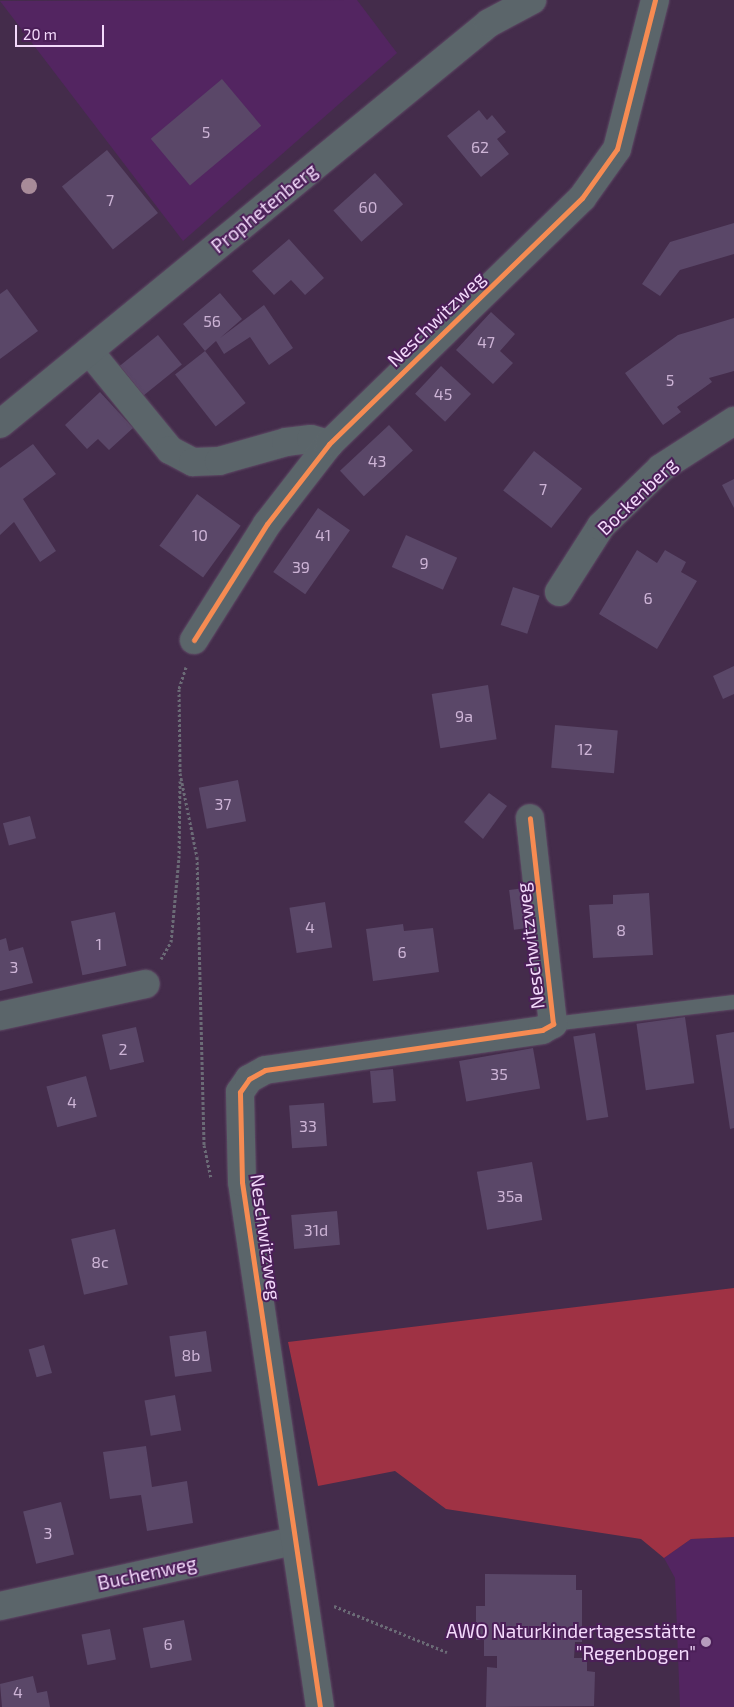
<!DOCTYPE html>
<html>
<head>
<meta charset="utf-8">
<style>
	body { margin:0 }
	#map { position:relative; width:734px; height:1707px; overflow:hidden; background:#442c4b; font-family:"Exo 2",sans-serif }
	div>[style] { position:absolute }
	.built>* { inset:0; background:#532561 }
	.forest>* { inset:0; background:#9f3244 }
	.building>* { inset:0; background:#5a4768; transform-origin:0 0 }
	.path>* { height:3px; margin-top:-1.5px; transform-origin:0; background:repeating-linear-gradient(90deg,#6b6b76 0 2.5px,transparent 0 5px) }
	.roads { filter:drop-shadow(0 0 1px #5e4a65) drop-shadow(0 0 1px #5e4a65) }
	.lane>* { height:14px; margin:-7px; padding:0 7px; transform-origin:7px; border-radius:7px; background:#5b656a }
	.street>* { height:28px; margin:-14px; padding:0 14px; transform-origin:14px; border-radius:14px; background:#5b656a }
	.cycleway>* { height:5px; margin:-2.5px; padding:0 2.5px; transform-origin:2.5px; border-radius:2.5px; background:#f68b52 }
	.trees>* { width:16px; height:16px; margin:-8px; border-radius:50%; background:#a88b99 }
	.dots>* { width:14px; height:14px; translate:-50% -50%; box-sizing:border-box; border:2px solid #4b1f58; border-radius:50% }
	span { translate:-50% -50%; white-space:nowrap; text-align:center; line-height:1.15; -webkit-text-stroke:4px #4b1f58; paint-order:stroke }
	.number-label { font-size:16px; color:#cdb4d6 }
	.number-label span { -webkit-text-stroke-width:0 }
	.street-label { font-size:19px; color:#f3d9fb }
	.poi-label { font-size:19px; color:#f3d9fb }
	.right { translate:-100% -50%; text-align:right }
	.scale { position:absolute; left:15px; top:25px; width:89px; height:22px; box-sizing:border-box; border:2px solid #f3d9fb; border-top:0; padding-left:6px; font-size:15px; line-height:18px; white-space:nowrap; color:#f3d9fb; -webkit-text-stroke:4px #4b1f58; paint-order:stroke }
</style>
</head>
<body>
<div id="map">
	<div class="built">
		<div style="clip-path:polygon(357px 0,397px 53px,183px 241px,0 1px)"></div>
		<div style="clip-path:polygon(734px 1537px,734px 1707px,680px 1707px,675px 1578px,664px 1558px,691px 1539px)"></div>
	</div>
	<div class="forest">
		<div style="clip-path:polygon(734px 1288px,734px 1537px,691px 1539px,664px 1558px,641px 1539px,446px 1509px,395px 1471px,318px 1486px,288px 1342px)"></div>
	</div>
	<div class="building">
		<div style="left:222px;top:79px;width:61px;height:93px;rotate:50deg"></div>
		<div style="clip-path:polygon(479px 110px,487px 120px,492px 115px,506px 132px,497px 139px,509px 154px,481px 177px,447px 136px)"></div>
		<div style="left:107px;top:150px;width:81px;height:58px;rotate:51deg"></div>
		<div style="left:375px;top:173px;width:42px;height:56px;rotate:48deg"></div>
		<div style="clip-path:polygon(734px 223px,734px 254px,680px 270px,660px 296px,642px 284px,670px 242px)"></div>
		<div style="clip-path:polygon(289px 239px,324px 278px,305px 295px,291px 280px,274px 295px,252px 271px)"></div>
		<div style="clip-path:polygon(7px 289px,38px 331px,0 359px,0 294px)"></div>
		<div style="clip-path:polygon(220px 293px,242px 319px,220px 338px,264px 305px,293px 348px,269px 365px,250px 337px,224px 354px,216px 341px,205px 351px,183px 324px)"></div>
		<div style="clip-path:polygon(491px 312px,515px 334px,500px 351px,513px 363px,493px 384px,456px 350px)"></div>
		<div style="clip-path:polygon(734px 318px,734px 371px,709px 378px,712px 382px,677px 407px,681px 412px,663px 425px,625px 373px,678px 335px)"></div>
		<div style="left:158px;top:335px;width:38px;height:49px;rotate:51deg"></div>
		<div style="left:205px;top:351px;width:66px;height:38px;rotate:52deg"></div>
		<div style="left:441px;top:366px;width:41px;height:38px;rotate:43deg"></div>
		<div style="clip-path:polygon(100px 392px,133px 428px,109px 450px,98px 439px,87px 449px,65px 425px)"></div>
		<div style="left:389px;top:425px;width:35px;height:67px;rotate:47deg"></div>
		<div style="clip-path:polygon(33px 444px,56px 474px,23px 499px,56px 551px,40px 562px,14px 522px,0 535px,0 468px)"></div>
		<div style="left:534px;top:451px;width:61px;height:50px;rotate:38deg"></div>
		<div style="clip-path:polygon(734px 479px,734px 508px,722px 485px)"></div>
		<div style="left:197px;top:494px;width:54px;height:64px;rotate:36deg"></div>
		<div style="left:318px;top:508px;width:39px;height:78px;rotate:35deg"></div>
		<div style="left:406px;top:535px;width:56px;height:35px;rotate:24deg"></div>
		<div style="clip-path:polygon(637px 550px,657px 563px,665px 550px,686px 562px,681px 572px,697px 581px,657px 649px,599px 614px)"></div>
		<div style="left:513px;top:587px;width:28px;height:40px;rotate:18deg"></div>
		<div style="clip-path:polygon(734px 666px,734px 694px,723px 699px,713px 676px)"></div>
		<div style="left:488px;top:685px;width:55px;height:57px;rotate:81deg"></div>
		<div style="left:555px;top:725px;width:63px;height:43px;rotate:5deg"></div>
		<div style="left:238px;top:780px;width:42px;height:40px;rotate:79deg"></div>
		<div style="clip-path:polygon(489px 793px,507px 806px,483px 839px,464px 822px)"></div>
		<div style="left:30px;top:816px;width:23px;height:28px;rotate:75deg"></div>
		<div style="left:525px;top:888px;width:40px;height:16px;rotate:83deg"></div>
		<div style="clip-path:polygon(649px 893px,653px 955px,593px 958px,589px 905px,613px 904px,613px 895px)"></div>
		<div style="left:325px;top:902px;width:46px;height:36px;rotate:81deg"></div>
		<div style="left:115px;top:912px;width:55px;height:45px;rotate:78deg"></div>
		<div style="clip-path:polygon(403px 924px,404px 931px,433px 928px,439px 972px,373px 981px,366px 929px)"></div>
		<div style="clip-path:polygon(6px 938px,9px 951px,23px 947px,33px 983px,0 991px,0 940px)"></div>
		<div style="left:685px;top:1017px;width:67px;height:49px;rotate:82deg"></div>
		<div style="left:136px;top:1027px;width:36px;height:35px;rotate:77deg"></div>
		<div style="clip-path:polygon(734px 1032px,734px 1128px,730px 1129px,716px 1035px)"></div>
		<div style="left:595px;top:1033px;width:85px;height:22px;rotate:81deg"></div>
		<div style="left:533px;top:1048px;width:41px;height:75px;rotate:80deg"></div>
		<div style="left:393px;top:1069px;width:32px;height:23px;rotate:85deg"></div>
		<div style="left:86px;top:1076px;width:42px;height:41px;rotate:75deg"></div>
		<div style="left:324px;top:1103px;width:43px;height:35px;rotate:86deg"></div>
		<div style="left:532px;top:1162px;width:59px;height:56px;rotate:80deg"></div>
		<div style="left:337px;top:1211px;width:34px;height:46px;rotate:85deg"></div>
		<div style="left:115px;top:1229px;width:57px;height:45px;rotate:77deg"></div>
		<div style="left:206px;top:1331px;width:41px;height:37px;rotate:82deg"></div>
		<div style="left:44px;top:1345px;width:29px;height:16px;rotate:74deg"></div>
		<div style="left:175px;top:1395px;width:36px;height:31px;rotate:80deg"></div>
		<div style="clip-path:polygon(146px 1446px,152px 1487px,187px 1481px,193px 1523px,147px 1531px,141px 1495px,110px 1499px,103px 1452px)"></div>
		<div style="left:61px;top:1502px;width:54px;height:39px;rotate:76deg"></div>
		<div style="clip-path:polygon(485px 1574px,576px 1575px,576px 1590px,582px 1590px,582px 1642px,575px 1642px,574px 1658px,587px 1658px,587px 1671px,595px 1672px,594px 1706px,486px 1707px,487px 1667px,497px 1668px,497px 1656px,484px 1656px,484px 1640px,476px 1640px,476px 1606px,485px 1606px)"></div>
		<div style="left:184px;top:1620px;width:41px;height:42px;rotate:79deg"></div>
		<div style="left:110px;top:1629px;width:31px;height:29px;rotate:79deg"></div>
		<div style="clip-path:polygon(33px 1676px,37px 1693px,47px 1691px,50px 1707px,2px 1707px,0 1684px)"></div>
	</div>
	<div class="path">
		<div style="left:186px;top:667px;width:23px;rotate:108deg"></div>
		<div style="left:179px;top:689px;width:84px;rotate:89.3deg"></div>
		<div style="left:180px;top:773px;width:86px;rotate:78.6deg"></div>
		<div style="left:197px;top:857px;width:288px;rotate:88.6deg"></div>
		<div style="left:204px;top:1145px;width:33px;rotate:78deg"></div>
		<div style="left:161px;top:959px;width:20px;rotate:-60deg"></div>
		<div style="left:171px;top:942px;width:84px;rotate:-84.6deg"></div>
		<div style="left:179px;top:858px;width:77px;rotate:-89.3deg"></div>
		<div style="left:334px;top:1606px;width:122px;rotate:22.2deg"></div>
	</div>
	<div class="roads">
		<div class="lane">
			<div style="left:553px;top:1024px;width:182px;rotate:-6.9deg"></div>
		</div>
		<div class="street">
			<div style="left:89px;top:351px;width:128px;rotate:50.7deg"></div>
			<div style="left:170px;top:450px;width:26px;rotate:28deg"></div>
			<div style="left:193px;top:462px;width:26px;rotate:-2deg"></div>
			<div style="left:219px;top:461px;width:70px;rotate:-15.8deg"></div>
			<div style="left:286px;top:442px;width:25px;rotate:-7deg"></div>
			<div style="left:311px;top:439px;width:19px;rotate:16deg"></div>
			<div style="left:0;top:424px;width:632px;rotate:-39.35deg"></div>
			<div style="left:489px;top:23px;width:49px;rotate:-28.1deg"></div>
			<div style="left:559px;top:592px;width:78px;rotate:-57.5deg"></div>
			<div style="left:601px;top:526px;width:83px;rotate:-44deg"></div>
			<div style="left:661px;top:468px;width:87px;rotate:-32.8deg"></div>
			<div style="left:194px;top:640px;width:137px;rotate:-57.8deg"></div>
			<div style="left:267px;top:524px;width:101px;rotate:-52.2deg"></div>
			<div style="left:329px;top:444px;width:353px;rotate:-44.2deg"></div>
			<div style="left:582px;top:198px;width:60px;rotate:-54.5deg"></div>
			<div style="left:617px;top:149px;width:154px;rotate:-75.7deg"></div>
			<div style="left:0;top:1016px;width:149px;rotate:-12.4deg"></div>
			<div style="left:0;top:1606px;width:301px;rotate:-12.5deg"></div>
			<div style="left:320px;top:1707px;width:531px;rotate:-98.45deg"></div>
			<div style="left:242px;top:1182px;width:90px;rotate:-91.3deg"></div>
			<div style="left:240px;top:1092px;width:16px;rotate:-55deg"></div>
			<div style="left:249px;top:1079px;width:18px;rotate:-29deg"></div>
			<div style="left:265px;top:1070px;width:280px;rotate:-8.2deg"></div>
			<div style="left:542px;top:1030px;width:13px;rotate:-29deg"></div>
			<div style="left:553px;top:1024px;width:207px;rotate:-96.4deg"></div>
		</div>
	</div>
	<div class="cycleway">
		<div style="left:194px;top:640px;width:137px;rotate:-57.8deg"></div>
		<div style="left:267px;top:524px;width:101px;rotate:-52.2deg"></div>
		<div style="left:329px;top:444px;width:353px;rotate:-44.2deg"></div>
		<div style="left:582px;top:198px;width:60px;rotate:-54.5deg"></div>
		<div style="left:617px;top:149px;width:154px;rotate:-75.7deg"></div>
		<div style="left:320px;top:1707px;width:531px;rotate:-98.45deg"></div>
		<div style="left:242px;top:1182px;width:90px;rotate:-91.3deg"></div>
		<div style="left:240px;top:1092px;width:16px;rotate:-55deg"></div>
		<div style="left:249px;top:1079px;width:18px;rotate:-29deg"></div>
		<div style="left:265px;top:1070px;width:280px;rotate:-8.2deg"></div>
		<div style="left:542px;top:1030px;width:13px;rotate:-29deg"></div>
		<div style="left:553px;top:1024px;width:207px;rotate:-96.4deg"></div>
	</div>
	<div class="trees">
		<div style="left:29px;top:186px"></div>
	</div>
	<div class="dots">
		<div style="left:706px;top:1642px;background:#b69cbd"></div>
	</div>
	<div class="number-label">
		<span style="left:206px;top:132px">5</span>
		<span style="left:480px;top:147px">62</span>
		<span style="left:110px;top:200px">7</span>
		<span style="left:368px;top:207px">60</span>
		<span style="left:212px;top:321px">56</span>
		<span style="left:486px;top:342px">47</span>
		<span style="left:670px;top:380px">5</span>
		<span style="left:443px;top:394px">45</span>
		<span style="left:377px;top:461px">43</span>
		<span style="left:543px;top:489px">7</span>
		<span style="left:200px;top:535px">10</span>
		<span style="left:323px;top:535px">41</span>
		<span style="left:424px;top:563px">9</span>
		<span style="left:301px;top:567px">39</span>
		<span style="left:648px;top:598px">6</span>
		<span style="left:464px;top:716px">9a</span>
		<span style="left:585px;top:749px">12</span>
		<span style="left:223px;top:804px">37</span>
		<span style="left:310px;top:927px">4</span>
		<span style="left:621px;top:930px">8</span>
		<span style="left:99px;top:944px">1</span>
		<span style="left:402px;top:952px">6</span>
		<span style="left:14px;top:967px">3</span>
		<span style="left:123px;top:1049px">2</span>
		<span style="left:499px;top:1074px">35</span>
		<span style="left:72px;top:1102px">4</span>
		<span style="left:308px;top:1126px">33</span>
		<span style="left:510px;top:1196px">35a</span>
		<span style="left:316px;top:1230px">31d</span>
		<span style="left:100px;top:1262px">8c</span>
		<span style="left:191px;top:1355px">8b</span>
		<span style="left:48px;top:1533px">3</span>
		<span style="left:168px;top:1644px">6</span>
		<span style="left:18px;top:1692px">4</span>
	</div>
	<div class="street-label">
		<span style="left:264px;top:208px;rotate:-39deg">Prophetenberg</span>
		<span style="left:436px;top:319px;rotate:-44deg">Neschwitzweg</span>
		<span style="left:637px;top:496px;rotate:-44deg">Bockenberg</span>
		<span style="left:530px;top:946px;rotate:-97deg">Neschwitzweg</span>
		<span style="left:266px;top:1237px;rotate:82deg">Neschwitzweg</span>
		<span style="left:147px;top:1573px;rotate:-12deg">Buchenweg</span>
	</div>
	<div class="poi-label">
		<span class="right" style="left:696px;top:1642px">AWO Naturkindertagesstätte<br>"Regenbogen"</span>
	</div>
	<div class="scale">20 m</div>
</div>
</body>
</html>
